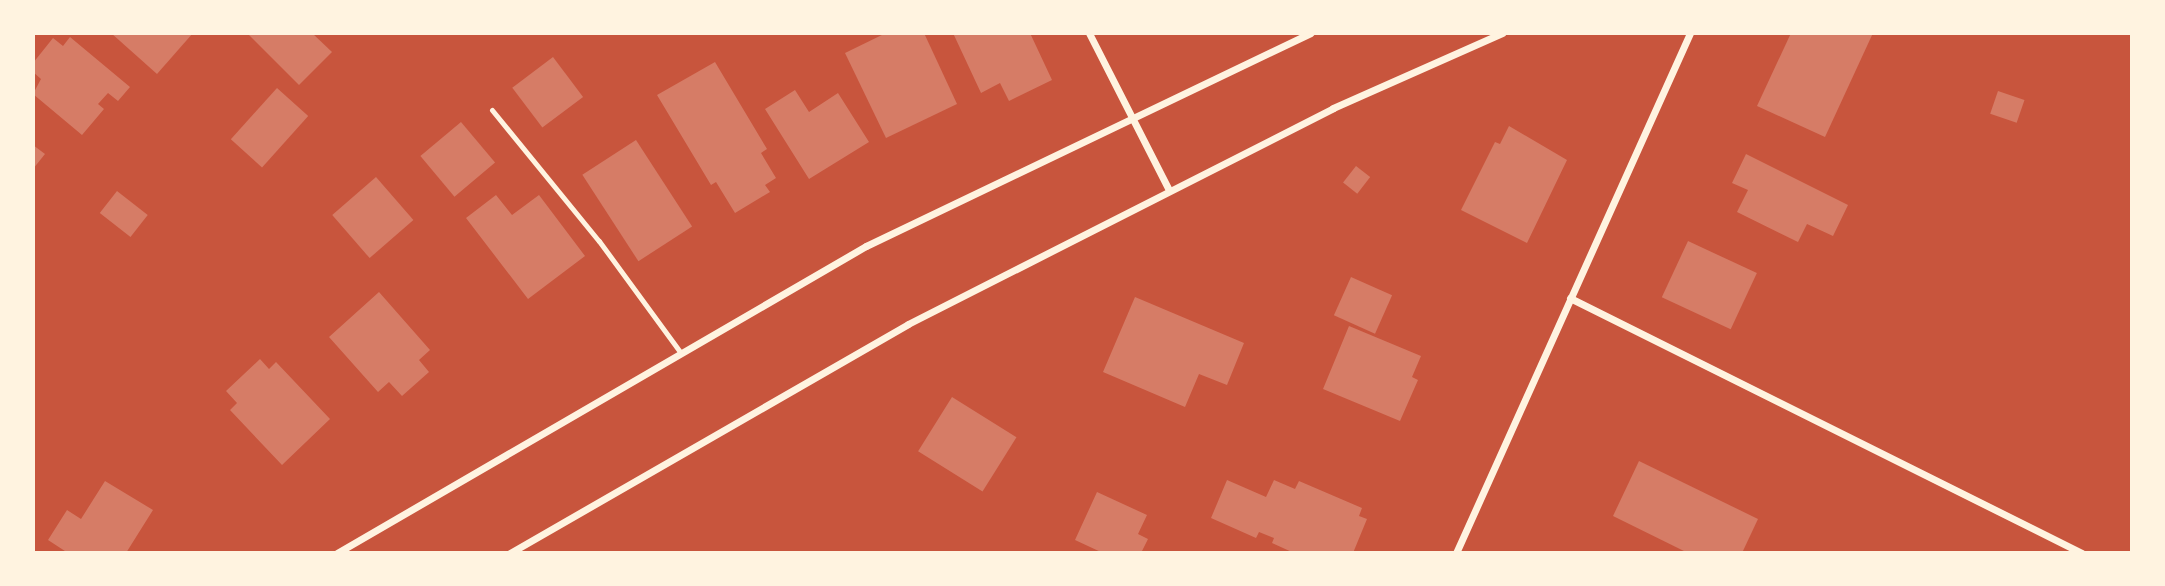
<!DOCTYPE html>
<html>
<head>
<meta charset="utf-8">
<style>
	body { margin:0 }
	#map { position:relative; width:2165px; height:586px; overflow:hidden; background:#c8553d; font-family:Montserrat,sans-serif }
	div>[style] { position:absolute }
	.building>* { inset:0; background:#d67c66; transform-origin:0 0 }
	.service>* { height:5px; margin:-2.5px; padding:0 2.5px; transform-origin:2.5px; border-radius:2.5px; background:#fff3e0 }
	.minor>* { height:7px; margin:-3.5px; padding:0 3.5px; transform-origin:3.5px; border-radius:3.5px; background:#fff3e0 }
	span { translate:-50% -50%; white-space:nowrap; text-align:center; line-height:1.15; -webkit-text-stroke:5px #fff3e0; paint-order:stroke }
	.frame { position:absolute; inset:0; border:35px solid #fff3e0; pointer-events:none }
</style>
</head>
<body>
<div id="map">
	<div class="building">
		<div style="clip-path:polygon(111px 33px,193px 33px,157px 74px)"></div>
		<div style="clip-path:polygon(247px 33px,312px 33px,332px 52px,299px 85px)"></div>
		<div style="clip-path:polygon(886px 33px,924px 33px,957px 104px,886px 138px,845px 53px)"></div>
		<div style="clip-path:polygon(953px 33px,1030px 33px,1052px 80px,1009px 101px,1000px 83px,981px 93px)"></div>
		<div style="clip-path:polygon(1791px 33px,1873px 33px,1825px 137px,1757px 106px)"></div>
		<div style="clip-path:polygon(70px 37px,130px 87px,118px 101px,108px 93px,98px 104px,104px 109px,82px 135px,33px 94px,41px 79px,33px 72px,33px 63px,53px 38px,63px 46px)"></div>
		<div style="left:553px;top:57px;width:50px;height:51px;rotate:53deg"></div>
		<div style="clip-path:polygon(715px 62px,767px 149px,761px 153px,776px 178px,765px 185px,770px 192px,735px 213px,716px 182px,711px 185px,657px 95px)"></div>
		<div style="left:277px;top:88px;width:42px;height:69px;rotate:42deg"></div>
		<div style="clip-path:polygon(795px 90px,809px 112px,838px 93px,869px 142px,809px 179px,765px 109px)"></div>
		<div style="left:1998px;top:91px;width:28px;height:24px;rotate:19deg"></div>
		<div style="left:461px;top:122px;width:53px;height:53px;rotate:50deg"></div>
		<div style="clip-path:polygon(1509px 126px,1567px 160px,1527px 243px,1461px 210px,1495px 142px,1500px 144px)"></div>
		<div style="left:636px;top:140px;width:103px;height:64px;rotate:57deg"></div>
		<div style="clip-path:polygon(33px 145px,45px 154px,33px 169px)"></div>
		<div style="clip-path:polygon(1746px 154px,1848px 205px,1833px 236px,1807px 224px,1798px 242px,1737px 212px,1748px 190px,1732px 183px)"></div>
		<div style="left:1356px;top:166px;width:18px;height:21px;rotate:38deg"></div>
		<div style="left:376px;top:177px;width:57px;height:58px;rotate:49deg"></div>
		<div style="left:117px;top:191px;width:39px;height:28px;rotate:38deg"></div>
		<div style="clip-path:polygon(496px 195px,512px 215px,539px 195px,585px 256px,528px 299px,466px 218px)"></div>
		<div style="left:1688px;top:241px;width:76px;height:62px;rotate:25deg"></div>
		<div style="left:1351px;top:277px;width:45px;height:42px;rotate:24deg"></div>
		<div style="clip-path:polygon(379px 292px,430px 350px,419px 360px,429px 372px,402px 396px,389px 382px,378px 392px,329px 337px)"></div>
		<div style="clip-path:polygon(1135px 297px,1244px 343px,1227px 385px,1199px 374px,1185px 407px,1103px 372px)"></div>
		<div style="clip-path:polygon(1349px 326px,1421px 356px,1412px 377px,1418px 380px,1400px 421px,1323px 389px)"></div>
		<div style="clip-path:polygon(260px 359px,269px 369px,276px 362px,330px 419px,282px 465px,230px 410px,237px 403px,226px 391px)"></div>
		<div style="left:952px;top:397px;width:76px;height:64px;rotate:32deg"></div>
		<div style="clip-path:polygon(1639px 461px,1758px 519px,1742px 553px,1688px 553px,1613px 516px)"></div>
		<div style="clip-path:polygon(1227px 480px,1266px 497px,1274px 480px,1295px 489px,1299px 481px,1362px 508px,1359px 516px,1367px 519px,1353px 553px,1294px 553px,1272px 543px,1274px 538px,1259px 532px,1256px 538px,1211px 518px)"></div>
		<div style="clip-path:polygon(105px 481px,153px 510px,126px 553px,68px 553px,48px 540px,67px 510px,81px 519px)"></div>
		<div style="clip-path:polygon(1097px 492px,1147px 515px,1138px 534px,1148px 539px,1141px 553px,1103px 553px,1075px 540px)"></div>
	</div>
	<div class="service">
		<div style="left:492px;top:110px;width:169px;rotate:50.8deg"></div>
		<div style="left:599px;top:241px;width:139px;rotate:53.8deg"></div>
	</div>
	<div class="minor">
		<div style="left:1089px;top:33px;width:176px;rotate:63deg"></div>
		<div style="left:1570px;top:298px;width:572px;rotate:26.48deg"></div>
		<div style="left:337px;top:553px;width:612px;rotate:-30.13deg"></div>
		<div style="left:866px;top:246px;width:493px;rotate:-25.6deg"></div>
		<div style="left:510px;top:553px;width:459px;rotate:-29.9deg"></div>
		<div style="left:908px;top:324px;width:477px;rotate:-26.9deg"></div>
		<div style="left:1333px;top:108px;width:185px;rotate:-23.9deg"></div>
		<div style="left:1456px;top:553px;width:570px;rotate:-65.77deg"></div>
	</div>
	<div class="frame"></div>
</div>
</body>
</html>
